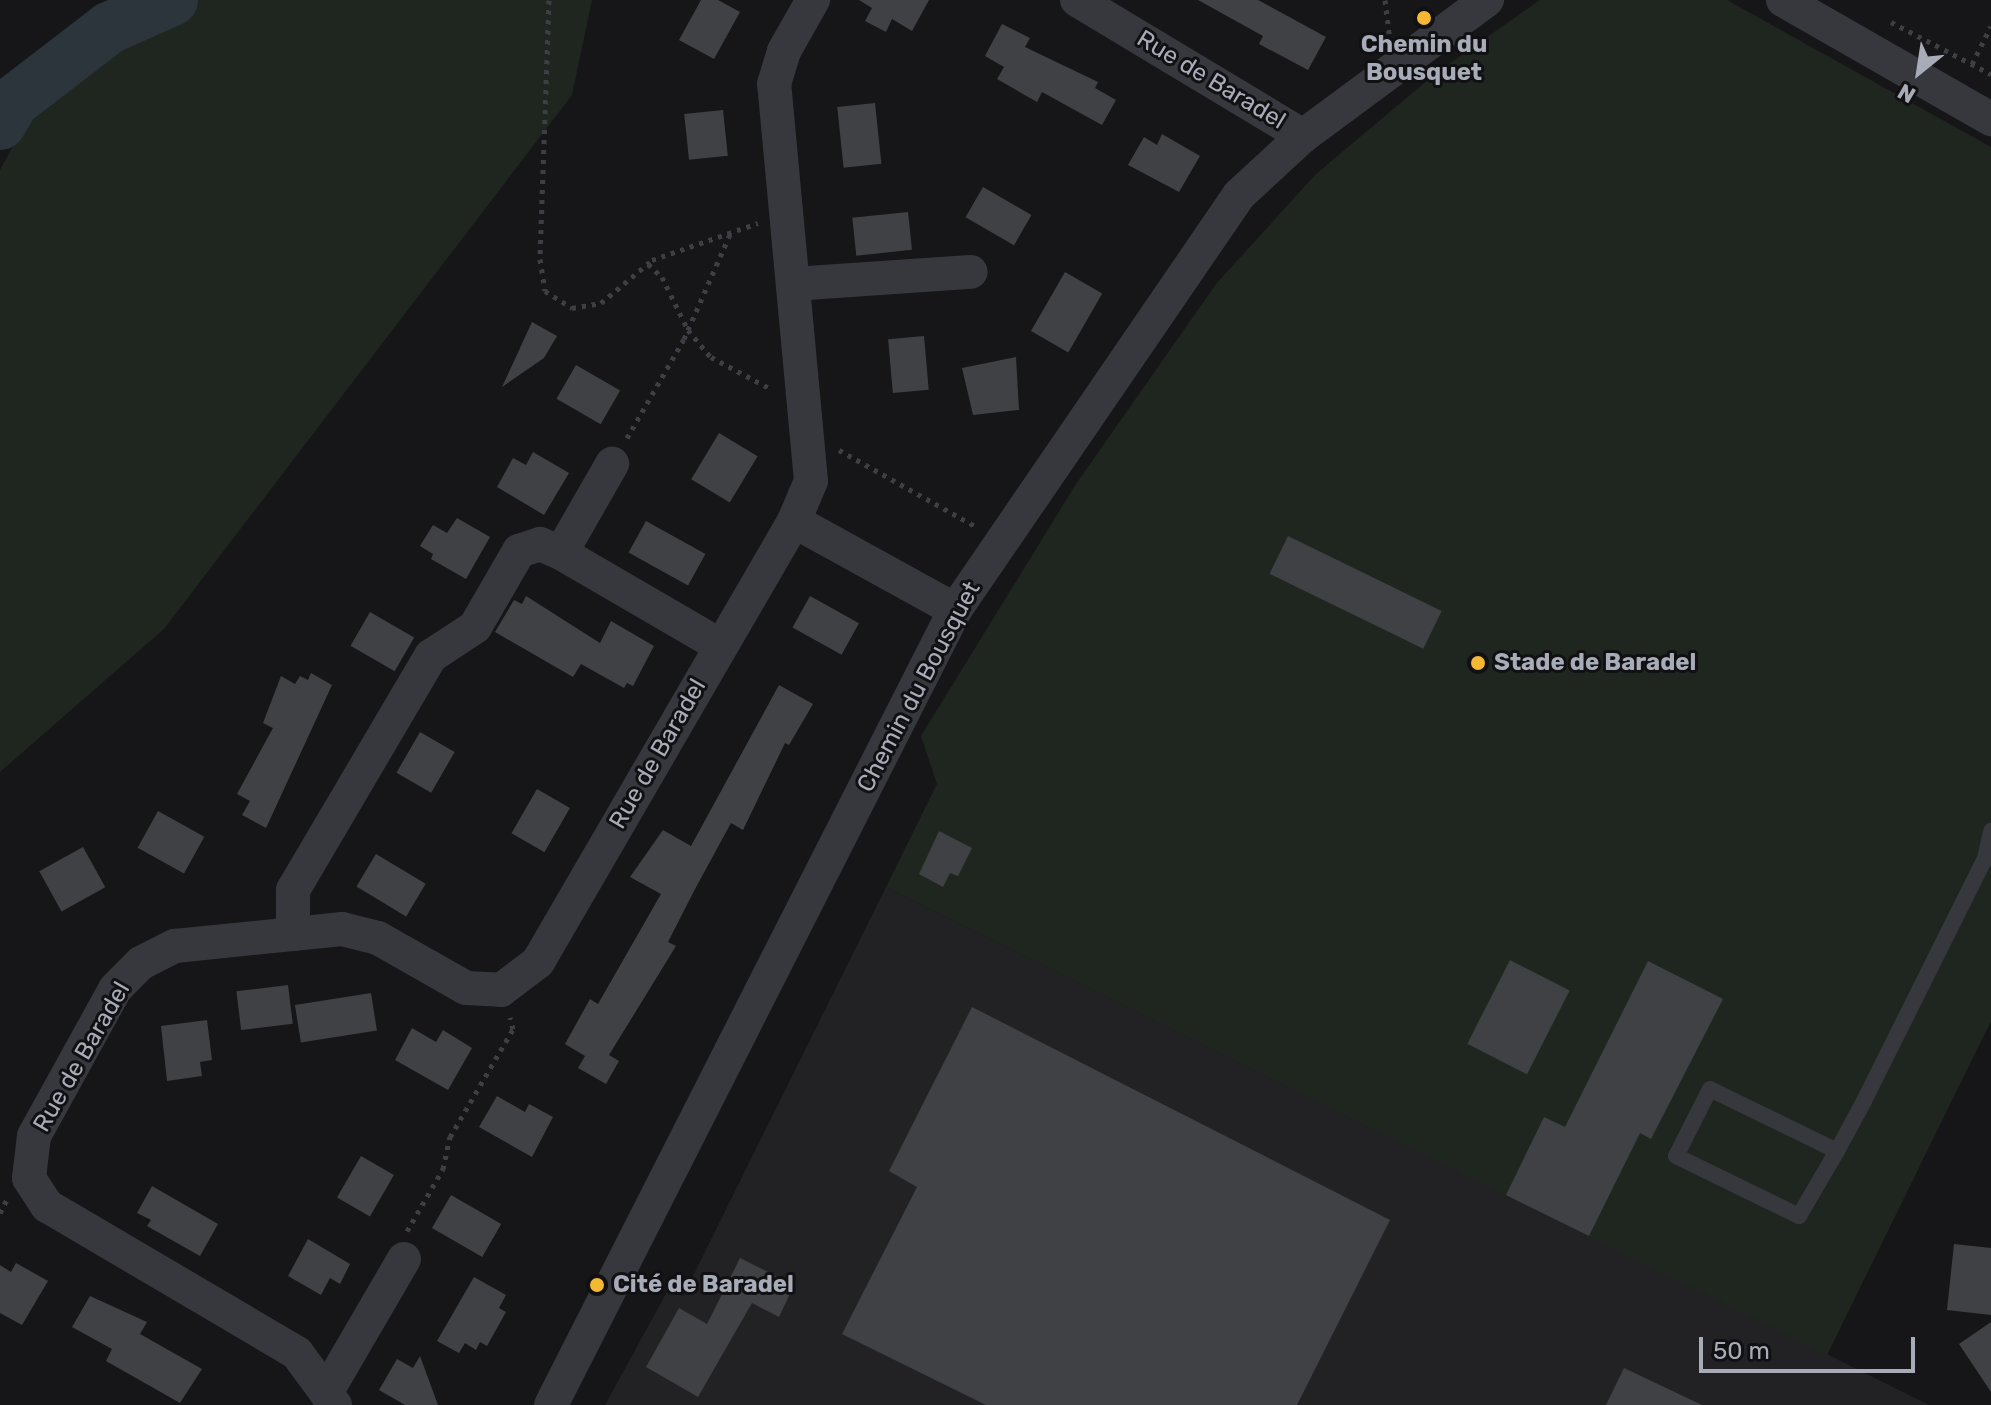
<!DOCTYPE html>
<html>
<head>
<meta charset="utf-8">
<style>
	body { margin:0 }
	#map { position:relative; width:1991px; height:1405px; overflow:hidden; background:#161618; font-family:Rubik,sans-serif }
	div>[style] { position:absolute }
	.built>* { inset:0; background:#222225 }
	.green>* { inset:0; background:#1e261f }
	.river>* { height:52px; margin:-26px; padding:0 26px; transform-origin:26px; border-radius:26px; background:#2c343c }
	.building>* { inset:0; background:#404145; transform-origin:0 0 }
	.path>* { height:5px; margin-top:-2.5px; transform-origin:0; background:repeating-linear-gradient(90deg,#3d3f44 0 4px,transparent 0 10px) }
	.lane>* { height:16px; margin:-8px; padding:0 8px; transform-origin:8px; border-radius:8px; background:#37383d }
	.street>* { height:34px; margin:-17px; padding:0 17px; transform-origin:17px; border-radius:17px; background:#37383d }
	.dots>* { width:22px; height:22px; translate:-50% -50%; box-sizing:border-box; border:4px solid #111113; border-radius:50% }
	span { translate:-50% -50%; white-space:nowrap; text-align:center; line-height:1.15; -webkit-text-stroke:6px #111113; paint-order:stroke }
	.poi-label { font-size:24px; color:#a8acb8; font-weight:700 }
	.left { translate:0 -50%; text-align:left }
	.street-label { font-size:24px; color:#a8acb8 }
	.north { position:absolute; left:1879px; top:32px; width:80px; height:80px; -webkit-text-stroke:6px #111113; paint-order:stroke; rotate:210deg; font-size:22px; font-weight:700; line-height:32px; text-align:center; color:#a8acb8 }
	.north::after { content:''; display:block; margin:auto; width:28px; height:36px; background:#a8acb8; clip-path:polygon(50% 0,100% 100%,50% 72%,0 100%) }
	.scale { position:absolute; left:1699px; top:1337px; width:216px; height:36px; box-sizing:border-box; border:4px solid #a8acb8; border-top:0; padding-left:10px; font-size:24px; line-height:28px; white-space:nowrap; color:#a8acb8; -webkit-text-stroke:6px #111113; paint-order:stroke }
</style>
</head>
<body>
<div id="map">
	<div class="built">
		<div style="clip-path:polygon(886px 887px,1929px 1405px,605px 1405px,668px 1290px,683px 1296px)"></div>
	</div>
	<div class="green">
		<div style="clip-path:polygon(118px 0,592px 0,572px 95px,164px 629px,0 772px,0 170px,77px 26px)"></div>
		<div style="clip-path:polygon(1540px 0,1727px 0,1991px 147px,1991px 1021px,1827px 1355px,886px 887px,937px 784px,921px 736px,1076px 484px,1216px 284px,1316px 174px,1435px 74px)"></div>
	</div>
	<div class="river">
		<div style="left:0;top:124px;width:27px;rotate:-59deg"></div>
		<div style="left:14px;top:101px;width:120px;rotate:-37.5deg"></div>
		<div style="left:109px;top:28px;width:69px;rotate:-24deg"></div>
	</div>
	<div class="building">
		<div style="clip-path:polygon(701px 0,718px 0,740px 12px,714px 59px,679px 40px)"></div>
		<div style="clip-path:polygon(859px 0,929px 0,912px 31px,892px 19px,886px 32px,865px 21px,872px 8px)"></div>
		<div style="clip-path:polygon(1198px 0,1258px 0,1326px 37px,1308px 70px,1259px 44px,1263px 36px)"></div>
		<div style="clip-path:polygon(1002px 24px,1030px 38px,1025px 47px,1098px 82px,1095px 88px,1116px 100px,1102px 125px,1042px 92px,1037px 102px,997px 79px,1004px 67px,985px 56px)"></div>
		<div style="left:875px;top:103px;width:61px;height:38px;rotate:84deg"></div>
		<div style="left:723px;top:110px;width:46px;height:39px;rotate:84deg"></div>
		<div style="clip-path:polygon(1162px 134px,1200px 156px,1179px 192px,1128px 165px,1144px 137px,1157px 145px)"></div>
		<div style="left:983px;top:187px;width:56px;height:35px;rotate:30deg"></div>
		<div style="left:908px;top:212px;width:38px;height:56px;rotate:84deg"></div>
		<div style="left:1065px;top:272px;width:43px;height:68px;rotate:30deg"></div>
		<div style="clip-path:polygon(532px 322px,557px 336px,544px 358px,502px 387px)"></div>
		<div style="left:924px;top:336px;width:54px;height:36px;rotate:85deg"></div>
		<div style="clip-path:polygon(1016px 357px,1019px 410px,973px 415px,962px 368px)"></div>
		<div style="left:576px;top:365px;width:51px;height:39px;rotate:30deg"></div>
		<div style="left:719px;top:433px;width:45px;height:54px;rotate:31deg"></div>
		<div style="clip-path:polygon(533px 452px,569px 473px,544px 515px,497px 487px,513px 458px,526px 465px)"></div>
		<div style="clip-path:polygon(457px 518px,490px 537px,466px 579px,431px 559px,433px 554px,420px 546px,433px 525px,447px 533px)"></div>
		<div style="left:646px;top:521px;width:68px;height:36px;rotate:29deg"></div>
		<div style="left:1288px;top:536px;width:171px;height:42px;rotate:26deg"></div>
		<div style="clip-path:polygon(526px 596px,600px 643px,611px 621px,654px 646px,633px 686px,627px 683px,624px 688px,581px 664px,573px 677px,495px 632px,514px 600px,522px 604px)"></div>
		<div style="left:810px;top:596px;width:56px;height:36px;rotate:29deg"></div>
		<div style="left:370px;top:612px;width:51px;height:39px;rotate:30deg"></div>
		<div style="clip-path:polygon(311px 673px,332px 685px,266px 828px,242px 815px,250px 801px,237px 794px,273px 728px,263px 723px,281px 676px,295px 684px,300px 676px,308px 680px)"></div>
		<div style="clip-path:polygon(779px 685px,813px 704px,789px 745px,785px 743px,743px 830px,731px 823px,694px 891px,668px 942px,676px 946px,609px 1055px,619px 1061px,606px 1084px,578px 1068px,585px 1056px,565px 1044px,590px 999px,598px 1004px,661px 894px,630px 877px,663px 830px,691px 846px)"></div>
		<div style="left:420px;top:732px;width:40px;height:47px;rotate:30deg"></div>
		<div style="left:537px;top:789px;width:38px;height:51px;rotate:30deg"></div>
		<div style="left:158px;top:811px;width:53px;height:42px;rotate:29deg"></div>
		<div style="clip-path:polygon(939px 831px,972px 848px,958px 876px,950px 873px,943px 887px,919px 874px)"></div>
		<div style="left:83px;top:847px;width:46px;height:50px;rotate:61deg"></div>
		<div style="left:376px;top:854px;width:58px;height:38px;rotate:31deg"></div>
		<div style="left:1510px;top:960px;width:67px;height:94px;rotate:27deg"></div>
		<div style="clip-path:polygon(1648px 961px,1723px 999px,1651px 1139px,1640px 1133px,1589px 1236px,1506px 1195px,1544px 1117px,1565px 1127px)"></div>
		<div style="left:288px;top:985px;width:39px;height:52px;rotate:83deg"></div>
		<div style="left:371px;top:993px;width:38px;height:77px;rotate:81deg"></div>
		<div style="clip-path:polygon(972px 1007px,1390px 1220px,1297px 1405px,986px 1405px,842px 1334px,917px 1187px,889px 1171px)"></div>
		<div style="clip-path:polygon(207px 1020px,212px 1060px,200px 1062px,202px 1076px,167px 1081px,161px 1026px)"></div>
		<div style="clip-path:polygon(412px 1028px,436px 1042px,443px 1030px,472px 1048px,448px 1090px,395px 1060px)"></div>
		<div style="clip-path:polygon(497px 1096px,525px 1112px,529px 1104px,553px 1117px,532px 1157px,479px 1127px)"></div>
		<div style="left:361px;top:1156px;width:38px;height:48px;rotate:30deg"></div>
		<div style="clip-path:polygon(152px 1186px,218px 1224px,200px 1256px,147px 1226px,151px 1220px,137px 1213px)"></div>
		<div style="left:451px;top:1195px;width:58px;height:38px;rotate:30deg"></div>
		<div style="clip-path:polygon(308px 1239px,350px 1264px,340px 1284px,330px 1278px,321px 1295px,288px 1276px)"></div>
		<div style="clip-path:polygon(1954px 1244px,1991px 1248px,1991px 1315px,1947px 1310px)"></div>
		<div style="clip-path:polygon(740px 1258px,794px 1285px,779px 1317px,752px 1303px,698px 1397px,646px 1367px,679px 1308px,707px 1324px)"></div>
		<div style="clip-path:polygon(16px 1263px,48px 1281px,22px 1325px,0 1313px,0 1265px,11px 1272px)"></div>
		<div style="clip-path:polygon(474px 1277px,506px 1295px,499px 1308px,506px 1312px,487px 1346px,480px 1342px,476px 1350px,465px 1343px,459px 1353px,437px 1341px)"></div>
		<div style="clip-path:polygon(90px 1296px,147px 1322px,140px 1334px,202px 1369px,180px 1403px,106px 1361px,112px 1349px,72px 1327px)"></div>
		<div style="clip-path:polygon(1991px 1322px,1991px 1392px,1959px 1344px)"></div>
		<div style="clip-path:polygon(420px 1356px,438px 1405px,405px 1405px,379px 1390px,397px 1359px,413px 1368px)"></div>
		<div style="clip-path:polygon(1624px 1368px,1702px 1405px,1606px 1405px)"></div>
	</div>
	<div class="path">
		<div style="left:549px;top:0;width:259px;rotate:92deg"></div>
		<div style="left:540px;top:259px;width:32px;rotate:81deg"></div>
		<div style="left:545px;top:291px;width:32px;rotate:32deg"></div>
		<div style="left:572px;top:308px;width:29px;rotate:-10deg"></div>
		<div style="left:601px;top:303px;width:67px;rotate:-40.1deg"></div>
		<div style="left:652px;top:260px;width:112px;rotate:-19.2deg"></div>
		<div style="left:1385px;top:0;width:35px;rotate:83deg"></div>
		<div style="left:1891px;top:22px;width:113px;rotate:27.5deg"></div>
		<div style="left:1972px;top:64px;width:42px;rotate:-63.4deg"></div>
		<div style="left:648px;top:264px;width:19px;rotate:43deg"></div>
		<div style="left:662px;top:277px;width:59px;rotate:63.9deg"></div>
		<div style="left:688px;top:330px;width:35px;rotate:50deg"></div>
		<div style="left:711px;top:357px;width:68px;rotate:28.1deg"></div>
		<div style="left:627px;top:438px;width:114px;rotate:-60.1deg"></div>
		<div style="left:684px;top:339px;width:117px;rotate:-66.3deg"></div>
		<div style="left:839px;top:450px;width:158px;rotate:29.2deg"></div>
		<div style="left:0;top:1213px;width:16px;rotate:-63deg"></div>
		<div style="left:407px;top:1231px;width:72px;rotate:-59.9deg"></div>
		<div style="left:443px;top:1169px;width:33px;rotate:-78deg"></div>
		<div style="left:450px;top:1137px;width:125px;rotate:-59.7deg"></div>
		<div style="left:513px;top:1029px;width:12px;rotate:-104deg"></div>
	</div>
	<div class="lane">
		<div style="left:1837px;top:1151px;width:141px;rotate:-154deg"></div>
		<div style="left:1710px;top:1089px;width:75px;rotate:116.9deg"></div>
		<div style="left:1676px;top:1156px;width:137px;rotate:26deg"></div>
		<div style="left:1799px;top:1216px;width:75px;rotate:-59.7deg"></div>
		<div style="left:1837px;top:1151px;width:57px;rotate:-61.6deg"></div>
		<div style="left:1864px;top:1101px;width:271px;rotate:-63.5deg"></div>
		<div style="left:1985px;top:858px;width:28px;rotate:-77deg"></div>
	</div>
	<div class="street">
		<div style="left:1077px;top:0;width:264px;rotate:31deg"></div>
		<div style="left:1783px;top:0;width:240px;rotate:29.8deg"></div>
		<div style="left:793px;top:284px;width:178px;rotate:-3.9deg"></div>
		<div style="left:794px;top:521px;width:184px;rotate:28.9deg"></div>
		<div style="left:561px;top:553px;width:103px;rotate:-60.2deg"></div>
		<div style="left:293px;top:934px;width:44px;rotate:-90deg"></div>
		<div style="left:293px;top:890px;width:272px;rotate:-59.5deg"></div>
		<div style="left:431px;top:656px;width:53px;rotate:-33.4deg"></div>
		<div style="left:475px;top:627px;width:88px;rotate:-59.9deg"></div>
		<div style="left:519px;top:551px;width:22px;rotate:-18deg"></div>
		<div style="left:540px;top:544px;width:23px;rotate:23deg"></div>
		<div style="left:561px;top:553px;width:185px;rotate:30.2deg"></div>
		<div style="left:326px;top:1393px;width:155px;rotate:-59.8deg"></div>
		<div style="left:335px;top:1405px;width:64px;rotate:-126.2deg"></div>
		<div style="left:297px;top:1353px;width:290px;rotate:-149.5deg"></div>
		<div style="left:47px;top:1206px;width:33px;rotate:-123deg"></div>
		<div style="left:29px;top:1178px;width:42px;rotate:-83.2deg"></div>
		<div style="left:34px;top:1136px;width:168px;rotate:-61.1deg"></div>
		<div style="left:115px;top:989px;width:37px;rotate:-45deg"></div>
		<div style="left:141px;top:963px;width:38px;rotate:-27deg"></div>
		<div style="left:175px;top:946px;width:168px;rotate:-5.8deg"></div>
		<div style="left:342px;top:929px;width:37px;rotate:14deg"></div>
		<div style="left:378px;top:938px;width:101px;rotate:29.6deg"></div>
		<div style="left:466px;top:988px;width:35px;rotate:3deg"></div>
		<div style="left:501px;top:990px;width:46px;rotate:-37.1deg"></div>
		<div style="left:538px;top:962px;width:510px;rotate:-59.86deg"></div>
		<div style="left:794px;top:521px;width:43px;rotate:-67deg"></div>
		<div style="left:811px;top:481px;width:399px;rotate:-95.3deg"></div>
		<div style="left:774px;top:84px;width:34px;rotate:-73deg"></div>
		<div style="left:784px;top:51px;width:59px;rotate:-60.4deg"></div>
		<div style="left:551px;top:1405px;width:892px;rotate:-63.06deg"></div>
		<div style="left:955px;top:610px;width:503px;rotate:-55.61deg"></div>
		<div style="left:1239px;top:195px;width:87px;rotate:-42.7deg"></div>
		<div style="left:1303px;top:136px;width:229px;rotate:-36.5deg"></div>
	</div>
	<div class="dots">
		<div style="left:1424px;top:18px;background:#f4b832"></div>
		<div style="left:1478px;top:663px;background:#f4b832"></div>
		<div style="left:597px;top:1285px;background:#f4b832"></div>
	</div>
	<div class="poi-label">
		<span style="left:1424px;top:59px">Chemin du<br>Bousquet</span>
		<span class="left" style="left:1494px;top:663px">Stade de Baradel</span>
		<span class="left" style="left:613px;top:1285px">Cité de Baradel</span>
	</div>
	<div class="street-label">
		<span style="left:1211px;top:80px;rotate:31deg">Rue de Baradel</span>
		<span style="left:919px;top:687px;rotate:-62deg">Chemin du Bousquet</span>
		<span style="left:658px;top:754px;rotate:-60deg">Rue de Baradel</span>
		<span style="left:82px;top:1057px;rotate:-60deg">Rue de Baradel</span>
	</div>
	<div class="north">N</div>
	<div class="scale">50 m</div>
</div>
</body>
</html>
